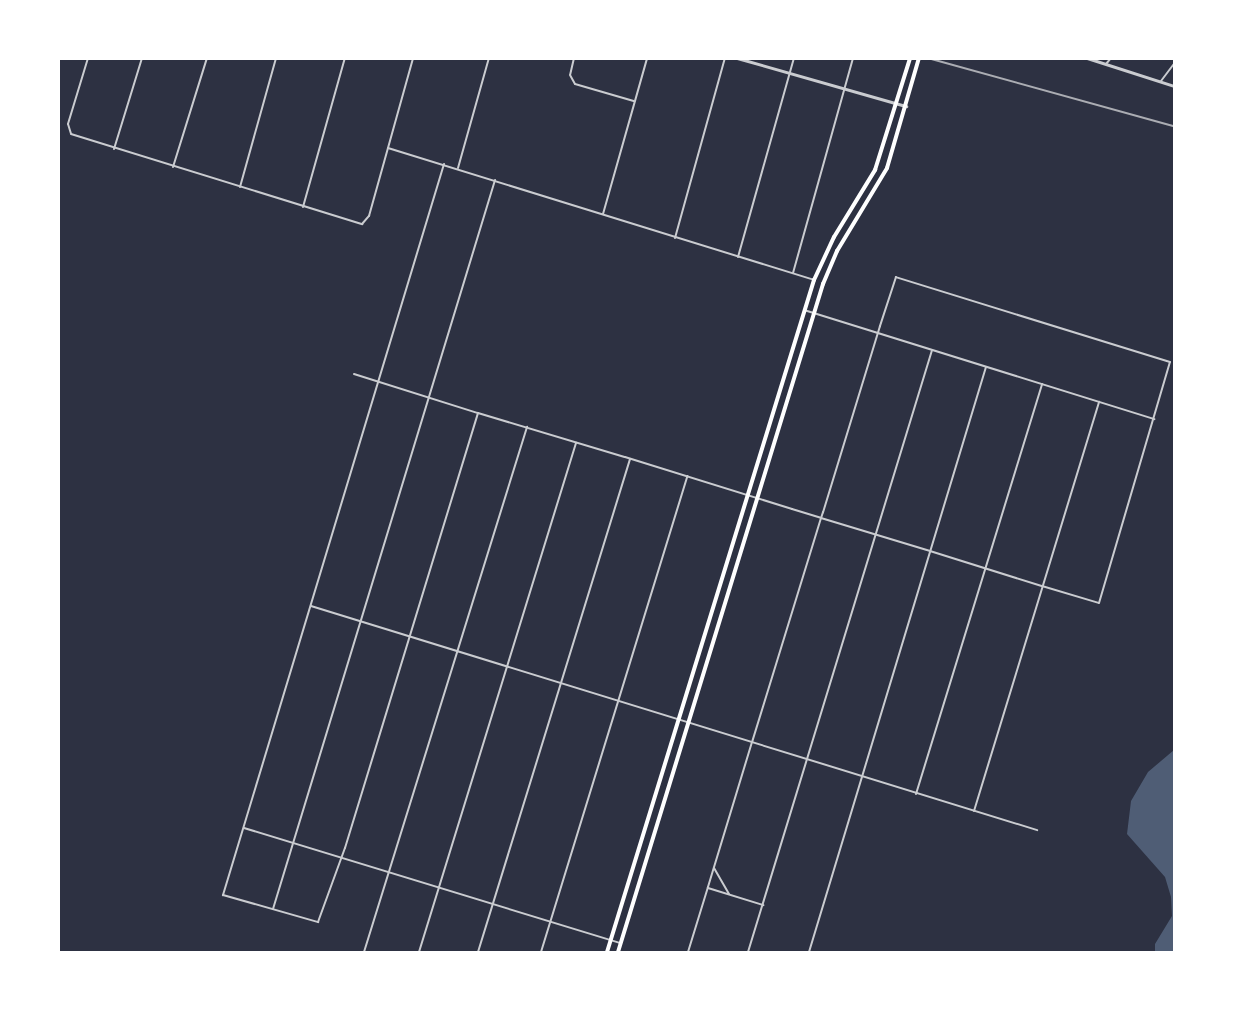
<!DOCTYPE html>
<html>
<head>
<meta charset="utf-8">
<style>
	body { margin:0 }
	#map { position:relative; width:1233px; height:1011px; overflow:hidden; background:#2d3142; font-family:"Titillium Web",sans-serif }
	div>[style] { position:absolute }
	.water>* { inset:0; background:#4f5d75 }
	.minor>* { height:2px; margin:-1px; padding:0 1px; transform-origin:1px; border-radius:1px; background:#caccd0 }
	.tertiary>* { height:3px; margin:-1.5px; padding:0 1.5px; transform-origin:1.5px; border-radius:1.5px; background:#caccd0 }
	.secondary>* { height:4px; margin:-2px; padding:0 2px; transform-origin:2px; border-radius:2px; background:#fff }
	.rail>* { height:1.5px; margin:-0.75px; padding:0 0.75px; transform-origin:0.75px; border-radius:0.75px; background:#abadb3 }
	span { translate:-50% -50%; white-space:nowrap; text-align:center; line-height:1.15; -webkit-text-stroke:6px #fff; paint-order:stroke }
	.frame { position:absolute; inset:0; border:60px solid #fff; pointer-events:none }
</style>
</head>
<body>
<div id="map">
	<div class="water">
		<div style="clip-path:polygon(1174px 750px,1174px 952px,1155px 952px,1155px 944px,1172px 916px,1171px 897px,1165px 877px,1127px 834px,1131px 801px,1148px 772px)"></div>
	</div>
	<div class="minor">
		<div style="left:88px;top:58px;width:69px;rotate:106.9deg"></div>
		<div style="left:68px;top:124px;width:10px;rotate:73deg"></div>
		<div style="left:71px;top:134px;width:305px;rotate:17.2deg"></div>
		<div style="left:362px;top:224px;width:11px;rotate:-49deg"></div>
		<div style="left:369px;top:216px;width:164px;rotate:-74.4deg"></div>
		<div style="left:574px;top:58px;width:17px;rotate:103deg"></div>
		<div style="left:570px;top:75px;width:10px;rotate:61deg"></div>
		<div style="left:575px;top:84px;width:61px;rotate:16.1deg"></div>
		<div style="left:1106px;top:64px;width:8px;rotate:-50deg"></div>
		<div style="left:1161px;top:81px;width:21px;rotate:-53deg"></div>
		<div style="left:388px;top:148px;width:446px;rotate:17.2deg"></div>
		<div style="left:114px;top:149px;width:95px;rotate:-72.9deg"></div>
		<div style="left:444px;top:164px;width:764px;rotate:106.82deg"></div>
		<div style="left:223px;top:895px;width:99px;rotate:15.9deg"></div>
		<div style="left:318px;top:922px;width:79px;rotate:-70deg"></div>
		<div style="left:345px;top:848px;width:455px;rotate:-73deg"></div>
		<div style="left:173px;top:167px;width:114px;rotate:-72.7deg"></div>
		<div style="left:458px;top:168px;width:114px;rotate:-74.3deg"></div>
		<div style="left:240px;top:187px;width:134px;rotate:-74.4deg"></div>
		<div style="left:303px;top:207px;width:155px;rotate:-74.3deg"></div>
		<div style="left:603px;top:214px;width:162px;rotate:-74.2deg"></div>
		<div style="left:675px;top:238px;width:187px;rotate:-74.5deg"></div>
		<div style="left:738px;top:257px;width:207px;rotate:-74.3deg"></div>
		<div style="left:793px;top:273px;width:223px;rotate:-74.4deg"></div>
		<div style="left:804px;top:310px;width:367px;rotate:17.3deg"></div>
		<div style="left:354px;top:374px;width:130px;rotate:17.5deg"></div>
		<div style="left:478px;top:413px;width:153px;rotate:16.7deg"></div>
		<div style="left:625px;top:457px;width:175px;rotate:17.3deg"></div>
		<div style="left:792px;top:509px;width:30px;rotate:17deg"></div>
		<div style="left:821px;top:518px;width:114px;rotate:16.8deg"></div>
		<div style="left:930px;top:551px;width:117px;rotate:17.4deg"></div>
		<div style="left:1042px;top:586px;width:59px;rotate:16.6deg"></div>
		<div style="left:1099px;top:603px;width:251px;rotate:-73.6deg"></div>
		<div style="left:1170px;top:362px;width:287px;rotate:-162.8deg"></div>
		<div style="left:896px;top:277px;width:52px;rotate:108.1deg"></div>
		<div style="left:880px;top:326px;width:195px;rotate:107deg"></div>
		<div style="left:823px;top:512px;width:6px;rotate:108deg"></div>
		<div style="left:821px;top:518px;width:234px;rotate:107.1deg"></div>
		<div style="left:752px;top:742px;width:152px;rotate:106.9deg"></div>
		<div style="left:708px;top:887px;width:68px;rotate:107.1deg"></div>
		<div style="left:311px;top:606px;width:760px;rotate:17.15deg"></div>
		<div style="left:916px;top:794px;width:429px;rotate:-72.9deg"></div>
		<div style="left:974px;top:811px;width:428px;rotate:-73deg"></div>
		<div style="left:244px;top:828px;width:392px;rotate:17deg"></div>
		<div style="left:714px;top:868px;width:30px;rotate:60deg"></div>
		<div style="left:708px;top:888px;width:58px;rotate:17.2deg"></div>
		<div style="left:273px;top:909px;width:762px;rotate:-73.06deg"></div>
		<div style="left:364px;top:952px;width:550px;rotate:-72.75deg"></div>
		<div style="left:419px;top:952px;width:533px;rotate:-72.86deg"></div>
		<div style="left:478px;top:952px;width:516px;rotate:-72.86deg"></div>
		<div style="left:541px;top:952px;width:498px;rotate:-72.9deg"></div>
		<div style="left:748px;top:952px;width:629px;rotate:-73deg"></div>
		<div style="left:809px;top:952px;width:611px;rotate:-73.17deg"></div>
	</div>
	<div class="tertiary">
		<div style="left:737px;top:58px;width:176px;rotate:15.9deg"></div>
		<div style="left:1087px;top:58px;width:91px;rotate:17.8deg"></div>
	</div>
	<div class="secondary">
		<div style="left:607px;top:952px;width:703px;rotate:-72.88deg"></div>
		<div style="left:814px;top:280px;width:47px;rotate:-65.1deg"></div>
		<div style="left:834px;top:237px;width:79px;rotate:-58.5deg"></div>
		<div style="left:875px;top:170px;width:117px;rotate:-72.6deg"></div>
		<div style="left:618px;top:952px;width:699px;rotate:-72.94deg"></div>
		<div style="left:823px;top:284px;width:36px;rotate:-67deg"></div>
		<div style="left:837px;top:251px;width:97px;rotate:-58.9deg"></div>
		<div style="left:887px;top:168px;width:115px;rotate:-73.8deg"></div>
	</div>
	<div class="rail">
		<div style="left:928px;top:58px;width:255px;rotate:15.5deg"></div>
	</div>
	<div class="frame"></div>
</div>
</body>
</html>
